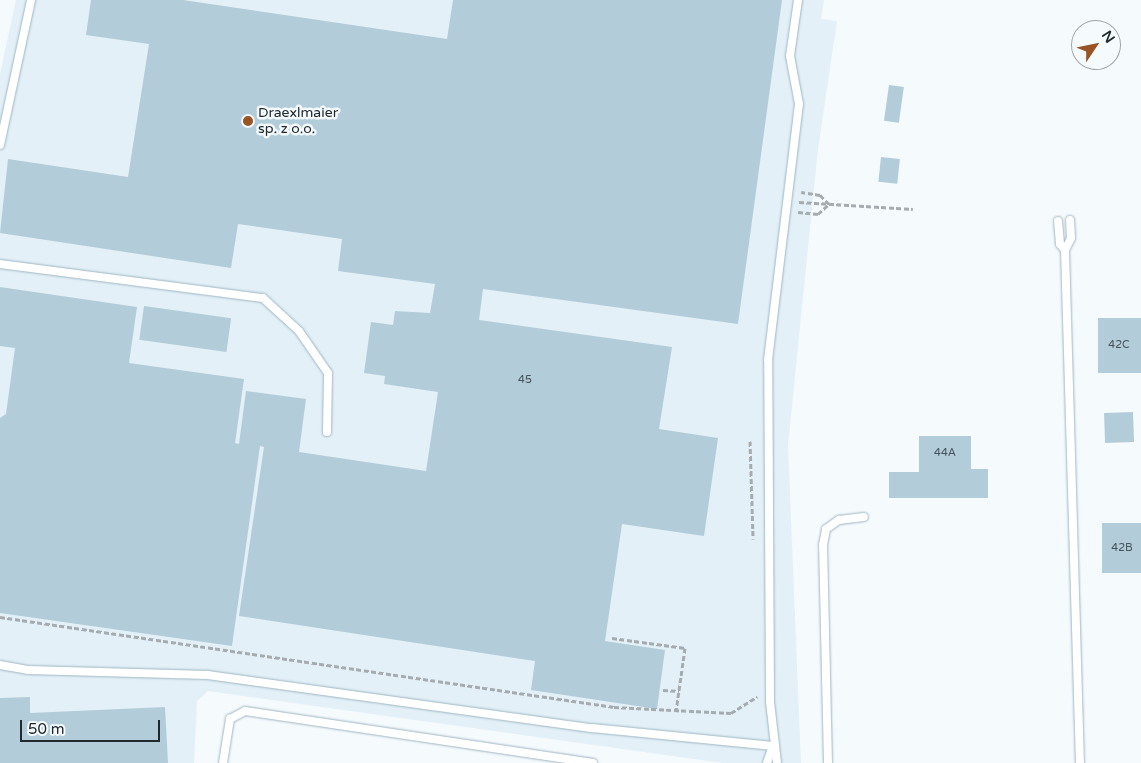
<!DOCTYPE html>
<html>
<head>
<meta charset="utf-8">
<style>
	body { margin:0 }
	#map { position:relative; width:1141px; height:763px; overflow:hidden; background:#f5fafd; font-family:"Varela Round",sans-serif }
	div>[style] { position:absolute }
	.built>* { inset:0; background:#e3f0f7 }
	.building>* { inset:0; background:#b3ccd9; transform-origin:0 0 }
	.path>* { height:3px; margin-top:-1.5px; transform-origin:0; background:repeating-linear-gradient(90deg,#a5abaf 0 5px,transparent 0 7.5px) }
	.roads { filter:drop-shadow(0 0 1px #9eb6c3) drop-shadow(0 0 1px #9eb6c3) }
	.service>* { height:8px; margin:-4px; padding:0 4px; transform-origin:4px; border-radius:4px; background:#fff }
	.dots>* { width:14px; height:14px; translate:-50% -50%; box-sizing:border-box; border:2px solid #f5fafd; border-radius:50% }
	span { translate:-50% -50%; white-space:nowrap; text-align:center; line-height:1.15; -webkit-text-stroke:5px #f5fafd; paint-order:stroke }
	.number-label { font-size:11px; color:#455259 }
	.number-label span { -webkit-text-stroke-width:0 }
	.poi-label { font-size:14px; color:#20292e }
	.left { translate:0 -50%; text-align:left }
	.north { position:absolute; left:1071px; top:20px; width:50px; height:50px; box-sizing:border-box; background:#f5fafd; border:1px solid #a0a6aa; border-radius:50%; rotate:56deg; font-size:14px; font-weight:700; line-height:20px; text-align:center; color:#20292e }
	.north::after { content:''; display:block; margin:auto; width:18px; height:22px; background:#985425; clip-path:polygon(50% 0,100% 100%,50% 72%,0 100%) }
	.scale { position:absolute; left:20px; top:720px; width:140px; height:22px; box-sizing:border-box; border:2px solid #20292e; border-top:0; padding-left:6px; font-size:15px; line-height:18px; white-space:nowrap; color:#20292e; -webkit-text-stroke:4px #f5fafd; paint-order:stroke }
</style>
</head>
<body>
<div id="map">
	<div class="built">
		<div style="clip-path:polygon(16px 0,824px 0,821px 19px,837px 21px,818px 149px,788px 445px,801px 763px,723px 763px,208px 691px,197px 701px,194px 763px,0 763px,0 74px)"></div>
	</div>
	<div class="building">
		<div style="clip-path:polygon(91px 0,183px 0,447px 39px,453px 0,782px 0,738px 324px,483px 289px,479px 320px,672px 347px,659px 429px,718px 438px,704px 536px,622px 524px,605px 641px,665px 650px,657px 709px,531px 690px,535px 661px,239px 616px,264px 447px,260px 446px,232px 646px,0 613px,0 418px,6px 414px,15px 348px,0 346px,0 287px,137px 307px,129px 363px,244px 379px,235px 443px,239px 444px,246px 391px,306px 399px,299px 452px,426px 471px,438px 392px,384px 384px,385px 376px,364px 373px,371px 322px,393px 325px,395px 311px,430px 313px,435px 284px,338px 271px,342px 239px,238px 224px,231px 268px,0 233px,8px 159px,128px 177px,149px 44px,86px 35px)"></div>
		<div style="left:889px;top:85px;width:15px;height:36px;rotate:8deg"></div>
		<div style="left:881px;top:157px;width:19px;height:25px;rotate:6deg"></div>
		<div style="left:144px;top:306px;width:88px;height:34px;rotate:8deg"></div>
		<div style="left:1098px;top:318px;width:43px;height:55px"></div>
		<div style="left:1133px;top:412px;width:30px;height:29px;rotate:88deg"></div>
		<div style="clip-path:polygon(919px 436px,971px 436px,971px 469px,988px 469px,988px 498px,889px 498px,889px 472px,919px 472px)"></div>
		<div style="left:1141px;top:523px;width:50px;height:39px;rotate:90deg"></div>
		<div style="clip-path:polygon(30px 697px,30px 713px,165px 707px,168px 763px,0 763px,0 698px)"></div>
	</div>
	<div class="path">
		<div style="left:799px;top:202px;width:114px;rotate:3.5deg"></div>
		<div style="left:798px;top:212px;width:20px;rotate:6deg"></div>
		<div style="left:818px;top:214px;width:15px;rotate:-42deg"></div>
		<div style="left:829px;top:204px;width:13px;rotate:-135deg"></div>
		<div style="left:820px;top:195px;width:19px;rotate:-171deg"></div>
		<div style="left:750px;top:441px;width:98px;rotate:88.2deg"></div>
		<div style="left:0;top:617px;width:621px;rotate:8.34deg"></div>
		<div style="left:614px;top:707px;width:117px;rotate:2.9deg"></div>
		<div style="left:731px;top:713px;width:31px;rotate:-32deg"></div>
		<div style="left:612px;top:638px;width:74px;rotate:7.8deg"></div>
		<div style="left:685px;top:648px;width:64px;rotate:98.1deg"></div>
		<div style="left:663px;top:690px;width:16px;rotate:4deg"></div>
	</div>
	<div class="roads">
		<div class="service">
			<div style="left:0;top:145px;width:148px;rotate:-77.9deg"></div>
			<div style="left:1058px;top:221px;width:23px;rotate:85deg"></div>
			<div style="left:1060px;top:244px;width:8px;rotate:50deg"></div>
			<div style="left:1065px;top:250px;width:513px;rotate:88.33deg"></div>
			<div style="left:1065px;top:250px;width:13px;rotate:-63deg"></div>
			<div style="left:1071px;top:238px;width:18px;rotate:-93deg"></div>
			<div style="left:0;top:264px;width:265px;rotate:7.4deg"></div>
			<div style="left:263px;top:298px;width:49px;rotate:42.5deg"></div>
			<div style="left:299px;top:331px;width:51px;rotate:55.4deg"></div>
			<div style="left:328px;top:373px;width:59px;rotate:91deg"></div>
			<div style="left:0;top:665px;width:28px;rotate:10deg"></div>
			<div style="left:28px;top:670px;width:180px;rotate:1.6deg"></div>
			<div style="left:208px;top:675px;width:388px;rotate:7.9deg"></div>
			<div style="left:592px;top:728px;width:182px;rotate:5.7deg"></div>
			<div style="left:223px;top:763px;width:45px;rotate:-81deg"></div>
			<div style="left:230px;top:719px;width:17px;rotate:-28deg"></div>
			<div style="left:245px;top:711px;width:352px;rotate:8.5deg"></div>
			<div style="left:767px;top:763px;width:18px;rotate:-71deg"></div>
			<div style="left:777px;top:763px;width:61px;rotate:-96.5deg"></div>
			<div style="left:770px;top:702px;width:342px;rotate:-90.3deg"></div>
			<div style="left:768px;top:360px;width:258px;rotate:-83.1deg"></div>
			<div style="left:799px;top:104px;width:49px;rotate:-100.6deg"></div>
			<div style="left:790px;top:56px;width:57px;rotate:-81.9deg"></div>
			<div style="left:828px;top:763px;width:218px;rotate:-91.3deg"></div>
			<div style="left:823px;top:545px;width:16px;rotate:-79deg"></div>
			<div style="left:826px;top:529px;width:16px;rotate:-35deg"></div>
			<div style="left:839px;top:520px;width:25px;rotate:-7deg"></div>
		</div>
	</div>
	<div class="dots">
		<div style="left:248px;top:121px;background:#985425"></div>
	</div>
	<div class="number-label">
		<span style="left:1119px;top:345px">42C</span>
		<span style="left:525px;top:380px">45</span>
		<span style="left:945px;top:453px">44A</span>
		<span style="left:1122px;top:548px">42B</span>
	</div>
	<div class="poi-label">
		<span class="left" style="left:258px;top:121px">Draexlmaier<br>sp. z o.o.</span>
	</div>
	<div class="north">N</div>
	<div class="scale">50 m</div>
</div>
</body>
</html>
